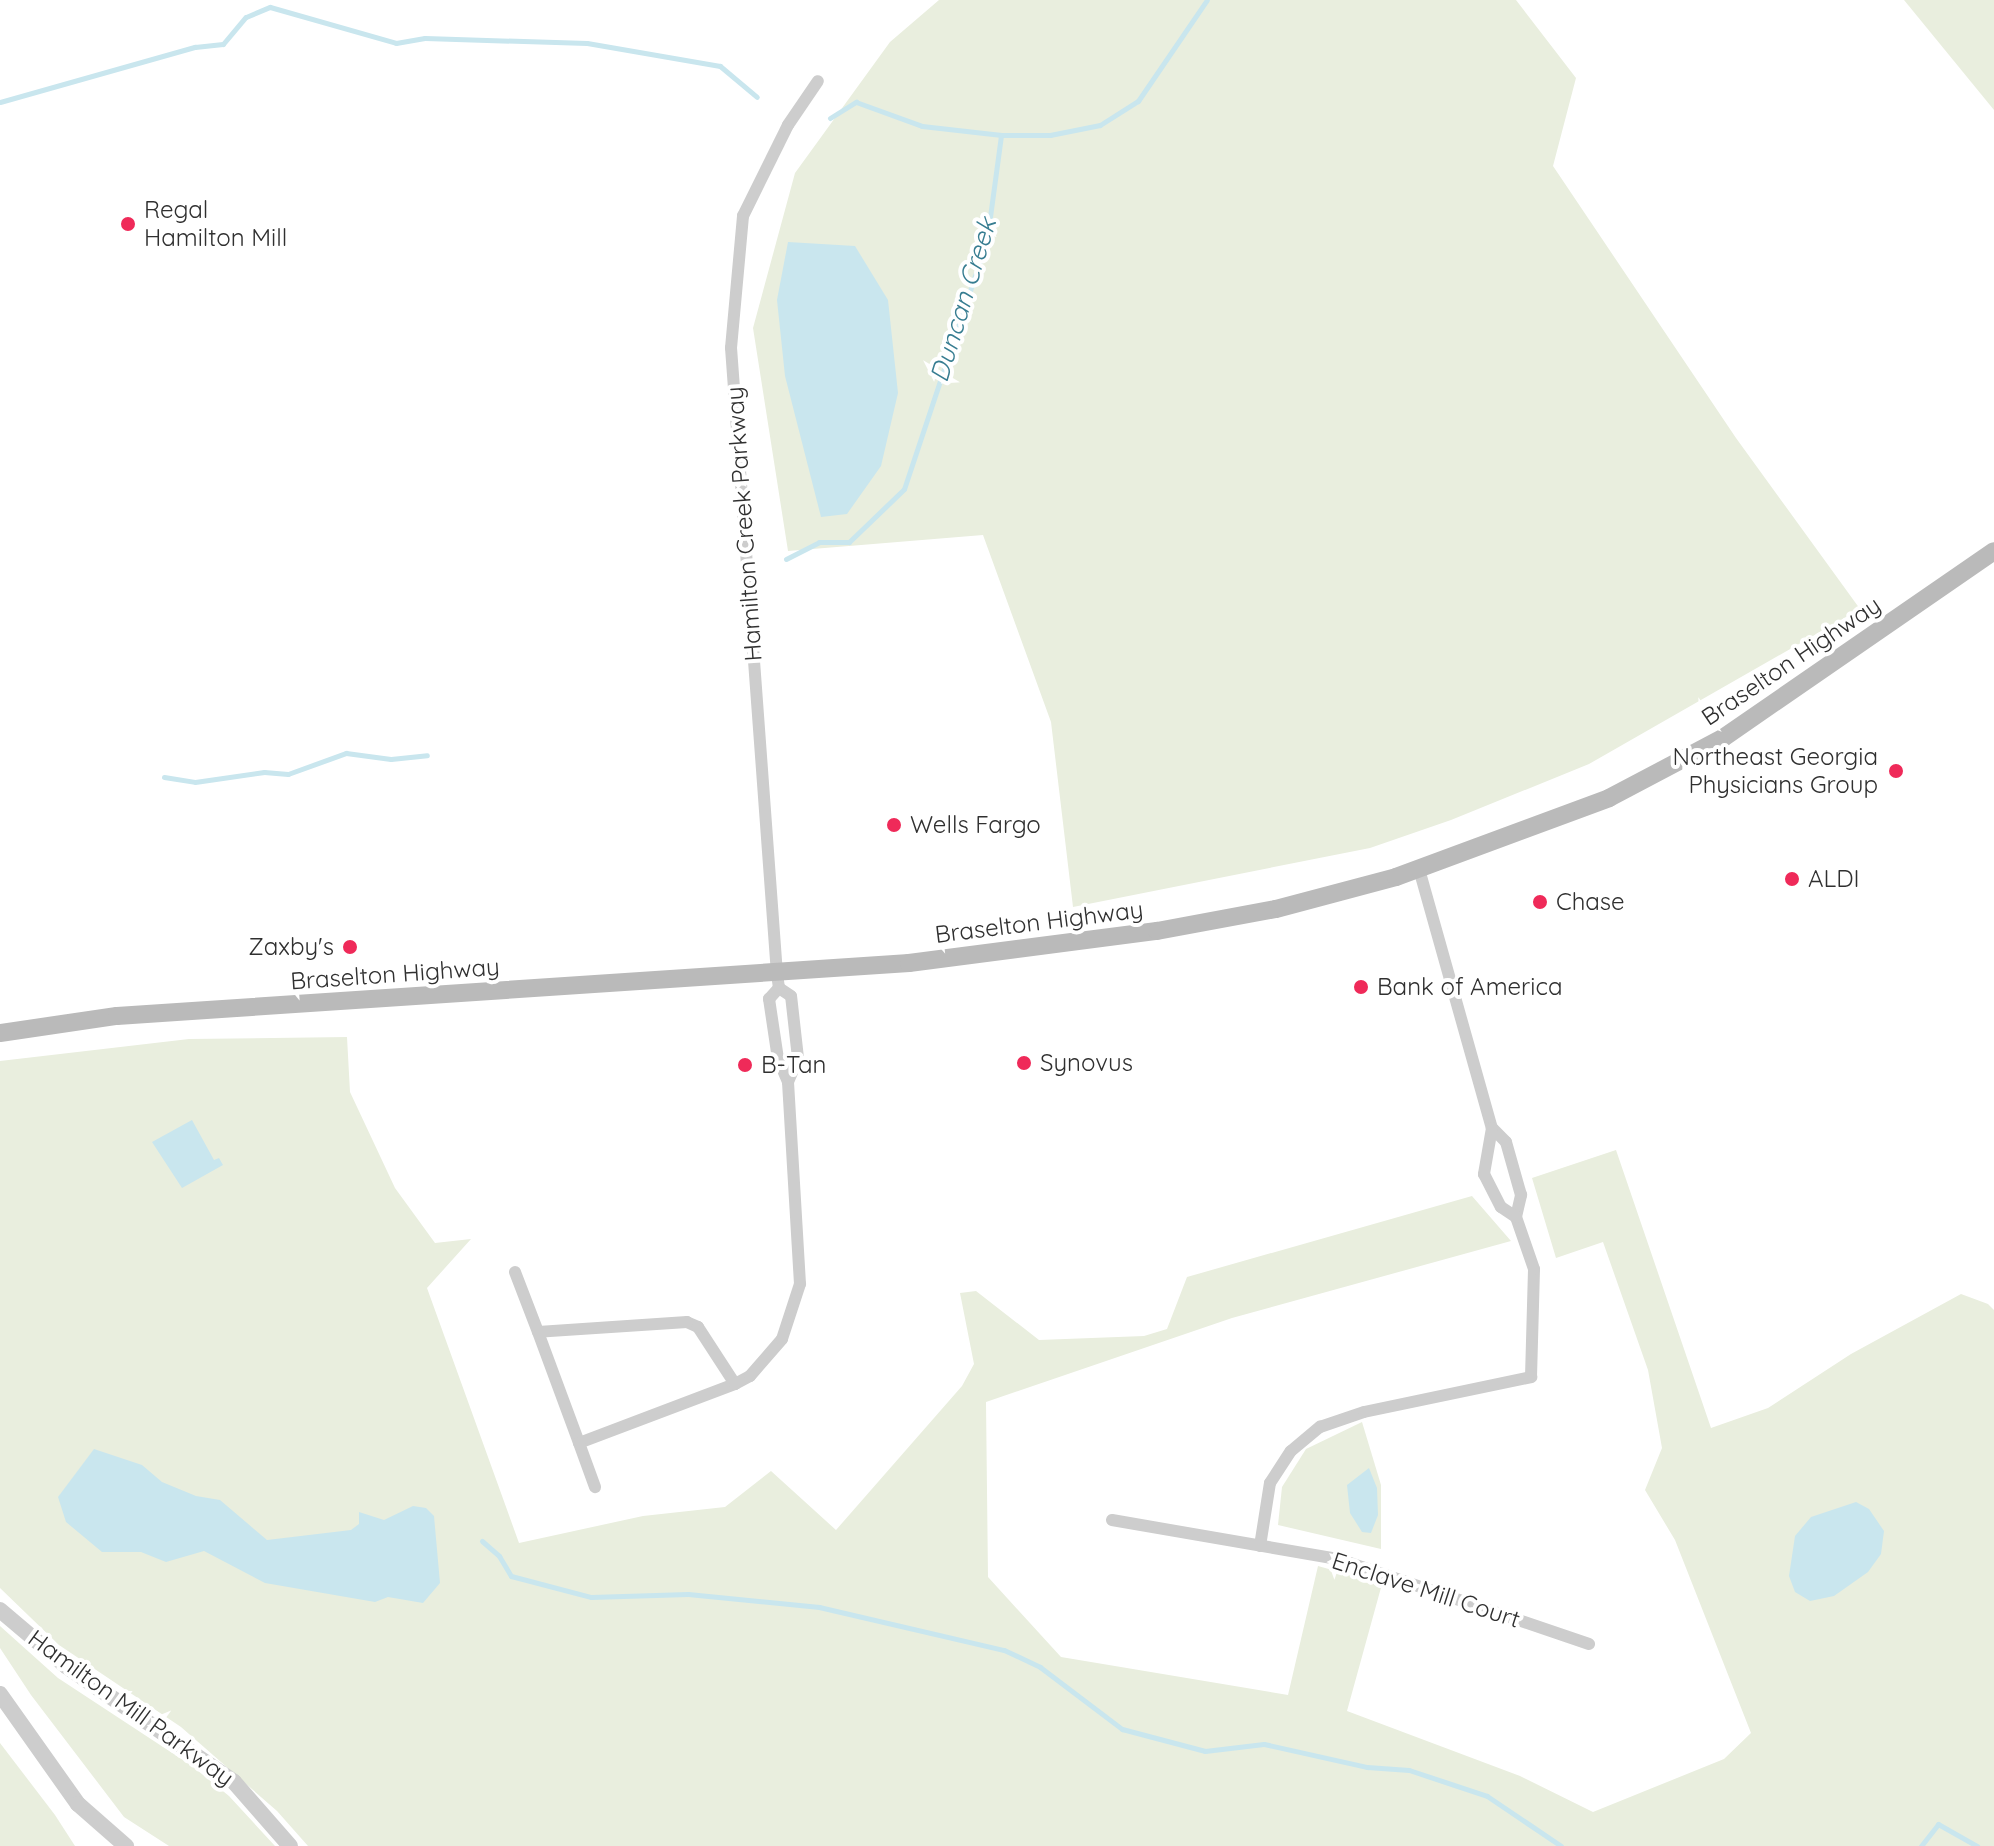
<!DOCTYPE html>
<html>
<head>
<meta charset="utf-8">
<style>
	body { margin:0 }
	#map { position:relative; width:1994px; height:1846px; overflow:hidden; background:#fff; font-family:Quicksand,sans-serif }
	div>[style] { position:absolute }
	.green>* { inset:0; background:#e9eede }
	.water>* { inset:0; background:#c9e6ee }
	.stream>* { height:5px; margin:-2.5px; padding:0 2.5px; transform-origin:2.5px; border-radius:2.5px; background:#c9e6ee }
	.minor>* { height:12px; margin:-6px; padding:0 6px; transform-origin:6px; border-radius:6px; background:#cdcdcd }
	.tertiary>* { height:16px; margin:-8px; padding:0 8px; transform-origin:8px; border-radius:8px; background:#cdcdcd }
	.secondary>* { height:18px; margin:-9px; padding:0 9px; transform-origin:9px; border-radius:9px; background:#bababa }
	.dots>* { width:22px; height:22px; translate:-50% -50%; box-sizing:border-box; border:4px solid #fff; border-radius:50% }
	span { translate:-50% -50%; white-space:nowrap; text-align:center; line-height:1.15; -webkit-text-stroke:8px #fff; paint-order:stroke }
	.poi-label { font-size:24px; color:#303030 }
	.left { translate:0 -50%; text-align:left }
	.right { translate:-100% -50%; text-align:right }
	.street-label { font-size:24px; color:#303030 }
	.water-label { font-size:26px; color:#377d91; font-style:italic }
</style>
</head>
<body>
<div id="map">
	<div class="green">
		<div style="clip-path:polygon(939px 0,1516px 0,1576px 78px,1553px 166px,1736px 438px,1860px 609px,1589px 764px,1451px 820px,1370px 848px,1073px 907px,1051px 722px,983px 535px,788px 551px,753px 328px,795px 173px,890px 42px)"></div>
		<div style="clip-path:polygon(1904px 0,1994px 0,1994px 110px)"></div>
		<div style="clip-path:polygon(347px 1037px,350px 1092px,395px 1188px,435px 1243px,471px 1239px,427px 1288px,519px 1543px,643px 1516px,725px 1507px,771px 1471px,836px 1530px,962px 1386px,974px 1364px,960px 1293px,976px 1291px,1039px 1340px,1144px 1336px,1167px 1329px,1187px 1277px,1472px 1196px,1511px 1241px,1232px 1318px,986px 1402px,988px 1577px,1061px 1657px,1288px 1695px,1318px 1566px,1382px 1584px,1347px 1711px,1520px 1776px,1593px 1812px,1724px 1759px,1751px 1733px,1675px 1540px,1645px 1490px,1662px 1448px,1648px 1370px,1603px 1242px,1556px 1258px,1532px 1178px,1616px 1150px,1711px 1428px,1768px 1408px,1851px 1354px,1961px 1294px,1988px 1304px,1994px 1310px,1994px 1846px,308px 1846px,277px 1811px,181px 1727px,59px 1645px,0 1588px,0 1061px,189px 1039px)"></div>
		<div style="clip-path:polygon(1362px 1422px,1381px 1485px,1381px 1549px,1278px 1525px,1282px 1487px,1306px 1449px)"></div>
		<div style="clip-path:polygon(0 1626px,58px 1678px,192px 1766px,229px 1796px,275px 1846px,169px 1846px,124px 1817px,31px 1695px,0 1648px)"></div>
		<div style="clip-path:polygon(0 1743px,55px 1815px,75px 1846px,0 1846px)"></div>
	</div>
	<div class="water">
		<div style="clip-path:polygon(788px 242px,855px 246px,888px 300px,898px 393px,881px 466px,847px 514px,821px 517px,785px 376px,777px 300px)"></div>
		<div style="clip-path:polygon(192px 1120px,214px 1160px,219px 1158px,223px 1165px,182px 1188px,152px 1142px)"></div>
		<div style="clip-path:polygon(94px 1449px,142px 1465px,162px 1482px,196px 1496px,220px 1500px,267px 1540px,351px 1530px,359px 1524px,359px 1512px,384px 1520px,413px 1506px,426px 1508px,434px 1516px,440px 1583px,423px 1603px,388px 1597px,375px 1602px,265px 1583px,204px 1551px,166px 1562px,141px 1552px,102px 1552px,66px 1522px,58px 1497px)"></div>
		<div style="clip-path:polygon(1369px 1468px,1377px 1488px,1378px 1515px,1371px 1533px,1362px 1532px,1350px 1513px,1347px 1485px)"></div>
		<div style="clip-path:polygon(1856px 1502px,1869px 1509px,1884px 1531px,1881px 1554px,1868px 1572px,1834px 1596px,1810px 1601px,1795px 1592px,1789px 1576px,1795px 1536px,1811px 1517px)"></div>
	</div>
	<div class="stream">
		<div style="left:0;top:102px;width:203px;rotate:-15.8deg"></div>
		<div style="left:195px;top:47px;width:28px;rotate:-6deg"></div>
		<div style="left:223px;top:44px;width:35px;rotate:-50deg"></div>
		<div style="left:246px;top:17px;width:26px;rotate:-23deg"></div>
		<div style="left:270px;top:7px;width:131px;rotate:15.9deg"></div>
		<div style="left:396px;top:43px;width:29px;rotate:-10deg"></div>
		<div style="left:425px;top:38px;width:162px;rotate:1.8deg"></div>
		<div style="left:587px;top:43px;width:135px;rotate:9.8deg"></div>
		<div style="left:720px;top:66px;width:48px;rotate:40deg"></div>
		<div style="left:830px;top:118px;width:31px;rotate:-32deg"></div>
		<div style="left:856px;top:102px;width:70px;rotate:20deg"></div>
		<div style="left:922px;top:126px;width:80px;rotate:6.5deg"></div>
		<div style="left:1001px;top:135px;width:49px"></div>
		<div style="left:1050px;top:135px;width:51px;rotate:-11.3deg"></div>
		<div style="left:1100px;top:125px;width:45px;rotate:-32.3deg"></div>
		<div style="left:1138px;top:101px;width:122px;rotate:-55.7deg"></div>
		<div style="left:786px;top:559px;width:37px;rotate:-27deg"></div>
		<div style="left:819px;top:542px;width:30px"></div>
		<div style="left:849px;top:542px;width:76px;rotate:-43.9deg"></div>
		<div style="left:904px;top:489px;width:263px;rotate:-71.6deg"></div>
		<div style="left:987px;top:239px;width:105px;rotate:-82.3deg"></div>
		<div style="left:164px;top:777px;width:31px;rotate:9deg"></div>
		<div style="left:195px;top:782px;width:70px;rotate:-8.2deg"></div>
		<div style="left:264px;top:772px;width:24px;rotate:5deg"></div>
		<div style="left:288px;top:774px;width:62px;rotate:-19.9deg"></div>
		<div style="left:346px;top:753px;width:45px;rotate:7.6deg"></div>
		<div style="left:391px;top:759px;width:36px;rotate:-6deg"></div>
		<div style="left:482px;top:1541px;width:23px;rotate:41deg"></div>
		<div style="left:499px;top:1556px;width:23px;rotate:59deg"></div>
		<div style="left:511px;top:1576px;width:83px;rotate:14.7deg"></div>
		<div style="left:591px;top:1597px;width:97px;rotate:-1.8deg"></div>
		<div style="left:688px;top:1594px;width:132px;rotate:5.7deg"></div>
		<div style="left:819px;top:1607px;width:190px;rotate:13.1deg"></div>
		<div style="left:1004px;top:1650px;width:40px;rotate:25deg"></div>
		<div style="left:1040px;top:1667px;width:103px;rotate:37.1deg"></div>
		<div style="left:1122px;top:1729px;width:86px;rotate:14.8deg"></div>
		<div style="left:1205px;top:1751px;width:59px;rotate:-6.8deg"></div>
		<div style="left:1264px;top:1744px;width:106px;rotate:12.6deg"></div>
		<div style="left:1367px;top:1767px;width:42px;rotate:4.1deg"></div>
		<div style="left:1409px;top:1770px;width:82px;rotate:18.4deg"></div>
		<div style="left:1487px;top:1796px;width:89px;rotate:34deg"></div>
		<div style="left:1921px;top:1846px;width:28px;rotate:-52deg"></div>
		<div style="left:1938px;top:1824px;width:45px;rotate:29.4deg"></div>
	</div>
	<div class="minor">
		<div style="left:1419px;top:869px;width:269px;rotate:74.3deg"></div>
		<div style="left:788px;top:1082px;width:26px;rotate:-67deg"></div>
		<div style="left:798px;top:1058px;width:62px;rotate:-96.4deg"></div>
		<div style="left:791px;top:996px;width:14px;rotate:-146deg"></div>
		<div style="left:779px;top:988px;width:14px;rotate:-98deg"></div>
		<div style="left:777px;top:974px;width:628px;rotate:-94.2deg"></div>
		<div style="left:731px;top:348px;width:133px;rotate:-84.8deg"></div>
		<div style="left:743px;top:216px;width:102px;rotate:-63.7deg"></div>
		<div style="left:788px;top:125px;width:53px;rotate:-55.7deg"></div>
		<div style="left:515px;top:1272px;width:64px;rotate:69deg"></div>
		<div style="left:735px;top:1384px;width:68px;rotate:-123deg"></div>
		<div style="left:698px;top:1327px;width:12px;rotate:-156deg"></div>
		<div style="left:687px;top:1322px;width:149px;rotate:176.2deg"></div>
		<div style="left:538px;top:1332px;width:118px;rotate:69.7deg"></div>
		<div style="left:579px;top:1443px;width:167px;rotate:-20.7deg"></div>
		<div style="left:735px;top:1384px;width:17px;rotate:-28deg"></div>
		<div style="left:750px;top:1376px;width:49px;rotate:-49.1deg"></div>
		<div style="left:782px;top:1339px;width:58px;rotate:-71.9deg"></div>
		<div style="left:800px;top:1284px;width:202px;rotate:-93.4deg"></div>
		<div style="left:788px;top:1082px;width:25px;rotate:-113deg"></div>
		<div style="left:778px;top:1059px;width:61px;rotate:-98.5deg"></div>
		<div style="left:769px;top:999px;width:15px;rotate:-48deg"></div>
		<div style="left:579px;top:1443px;width:47px;rotate:70deg"></div>
		<div style="left:1112px;top:1520px;width:229px;rotate:9.8deg"></div>
		<div style="left:1338px;top:1559px;width:265px;rotate:18.7deg"></div>
		<div style="left:1260px;top:1546px;width:64px;rotate:-81deg"></div>
		<div style="left:1270px;top:1483px;width:38px;rotate:-57deg"></div>
		<div style="left:1291px;top:1451px;width:38px;rotate:-40deg"></div>
		<div style="left:1320px;top:1427px;width:46px;rotate:-18.8deg"></div>
		<div style="left:1364px;top:1412px;width:171px;rotate:-11.8deg"></div>
		<div style="left:1531px;top:1377px;width:108px;rotate:-88.4deg"></div>
		<div style="left:1534px;top:1269px;width:55px;rotate:-109.1deg"></div>
		<div style="left:1516px;top:1217px;width:23px;rotate:-77deg"></div>
		<div style="left:1521px;top:1195px;width:55px;rotate:-105.8deg"></div>
		<div style="left:1506px;top:1142px;width:20px;rotate:-135deg"></div>
		<div style="left:1492px;top:1128px;width:47px;rotate:99.9deg"></div>
		<div style="left:1484px;top:1174px;width:37px;rotate:63deg"></div>
		<div style="left:1501px;top:1207px;width:18px;rotate:34deg"></div>
	</div>
	<div class="tertiary">
		<div style="left:0;top:1610px;width:87px;rotate:40.3deg"></div>
		<div style="left:66px;top:1666px;width:204px;rotate:34.6deg"></div>
		<div style="left:234px;top:1782px;width:85px;rotate:48.8deg"></div>
		<div style="left:0;top:1694px;width:135px;rotate:54.7deg"></div>
		<div style="left:78px;top:1804px;width:64px;rotate:41.2deg"></div>
	</div>
	<div class="secondary">
		<div style="left:0;top:1033px;width:118px;rotate:-8.3deg"></div>
		<div style="left:117px;top:1016px;width:794px;rotate:-3.83deg"></div>
		<div style="left:909px;top:963px;width:250px;rotate:-7.4deg"></div>
		<div style="left:1157px;top:931px;width:121px;rotate:-10.5deg"></div>
		<div style="left:1276px;top:909px;width:124px;rotate:-14.9deg"></div>
		<div style="left:1396px;top:877px;width:227px;rotate:-20.3deg"></div>
		<div style="left:1609px;top:798px;width:129px;rotate:-27.8deg"></div>
		<div style="left:1723px;top:738px;width:329px;rotate:-34.6deg"></div>
	</div>
	<div class="dots">
		<div style="left:128px;top:224px;background:#ef2a59"></div>
		<div style="left:1896px;top:771px;background:#ef2a59"></div>
		<div style="left:894px;top:825px;background:#ef2a59"></div>
		<div style="left:1792px;top:879px;background:#ef2a59"></div>
		<div style="left:1540px;top:902px;background:#ef2a59"></div>
		<div style="left:350px;top:947px;background:#ef2a59"></div>
		<div style="left:1361px;top:987px;background:#ef2a59"></div>
		<div style="left:1024px;top:1063px;background:#ef2a59"></div>
		<div style="left:745px;top:1065px;background:#ef2a59"></div>
	</div>
	<div class="poi-label">
		<span class="left" style="left:144px;top:224px">Regal<br>Hamilton Mill</span>
		<span class="right" style="left:1878px;top:771px">Northeast Georgia<br>Physicians Group</span>
		<span class="left" style="left:910px;top:825px">Wells Fargo</span>
		<span class="left" style="left:1808px;top:879px">ALDI</span>
		<span class="left" style="left:1556px;top:902px">Chase</span>
		<span class="right" style="left:334px;top:947px">Zaxby's</span>
		<span class="left" style="left:1377px;top:987px">Bank of America</span>
		<span class="left" style="left:1040px;top:1063px">Synovus</span>
		<span class="left" style="left:761px;top:1065px">B-Tan</span>
	</div>
	<div class="street-label">
		<span style="left:744px;top:524px;rotate:-94deg">Hamilton Creek Parkway</span>
		<span style="left:1791px;top:661px;rotate:-34deg">Braselton Highway</span>
		<span style="left:1039px;top:922px;rotate:-7deg">Braselton Highway</span>
		<span style="left:395px;top:974px;rotate:-4deg">Braselton Highway</span>
		<span style="left:1426px;top:1590px;rotate:18deg">Enclave Mill Court</span>
		<span style="left:131px;top:1708px;rotate:36deg">Hamilton Mill Parkway</span>
	</div>
	<div class="water-label">
		<span style="left:963px;top:300px;rotate:-73deg">Duncan Creek</span>
	</div>
</div>
</body>
</html>
